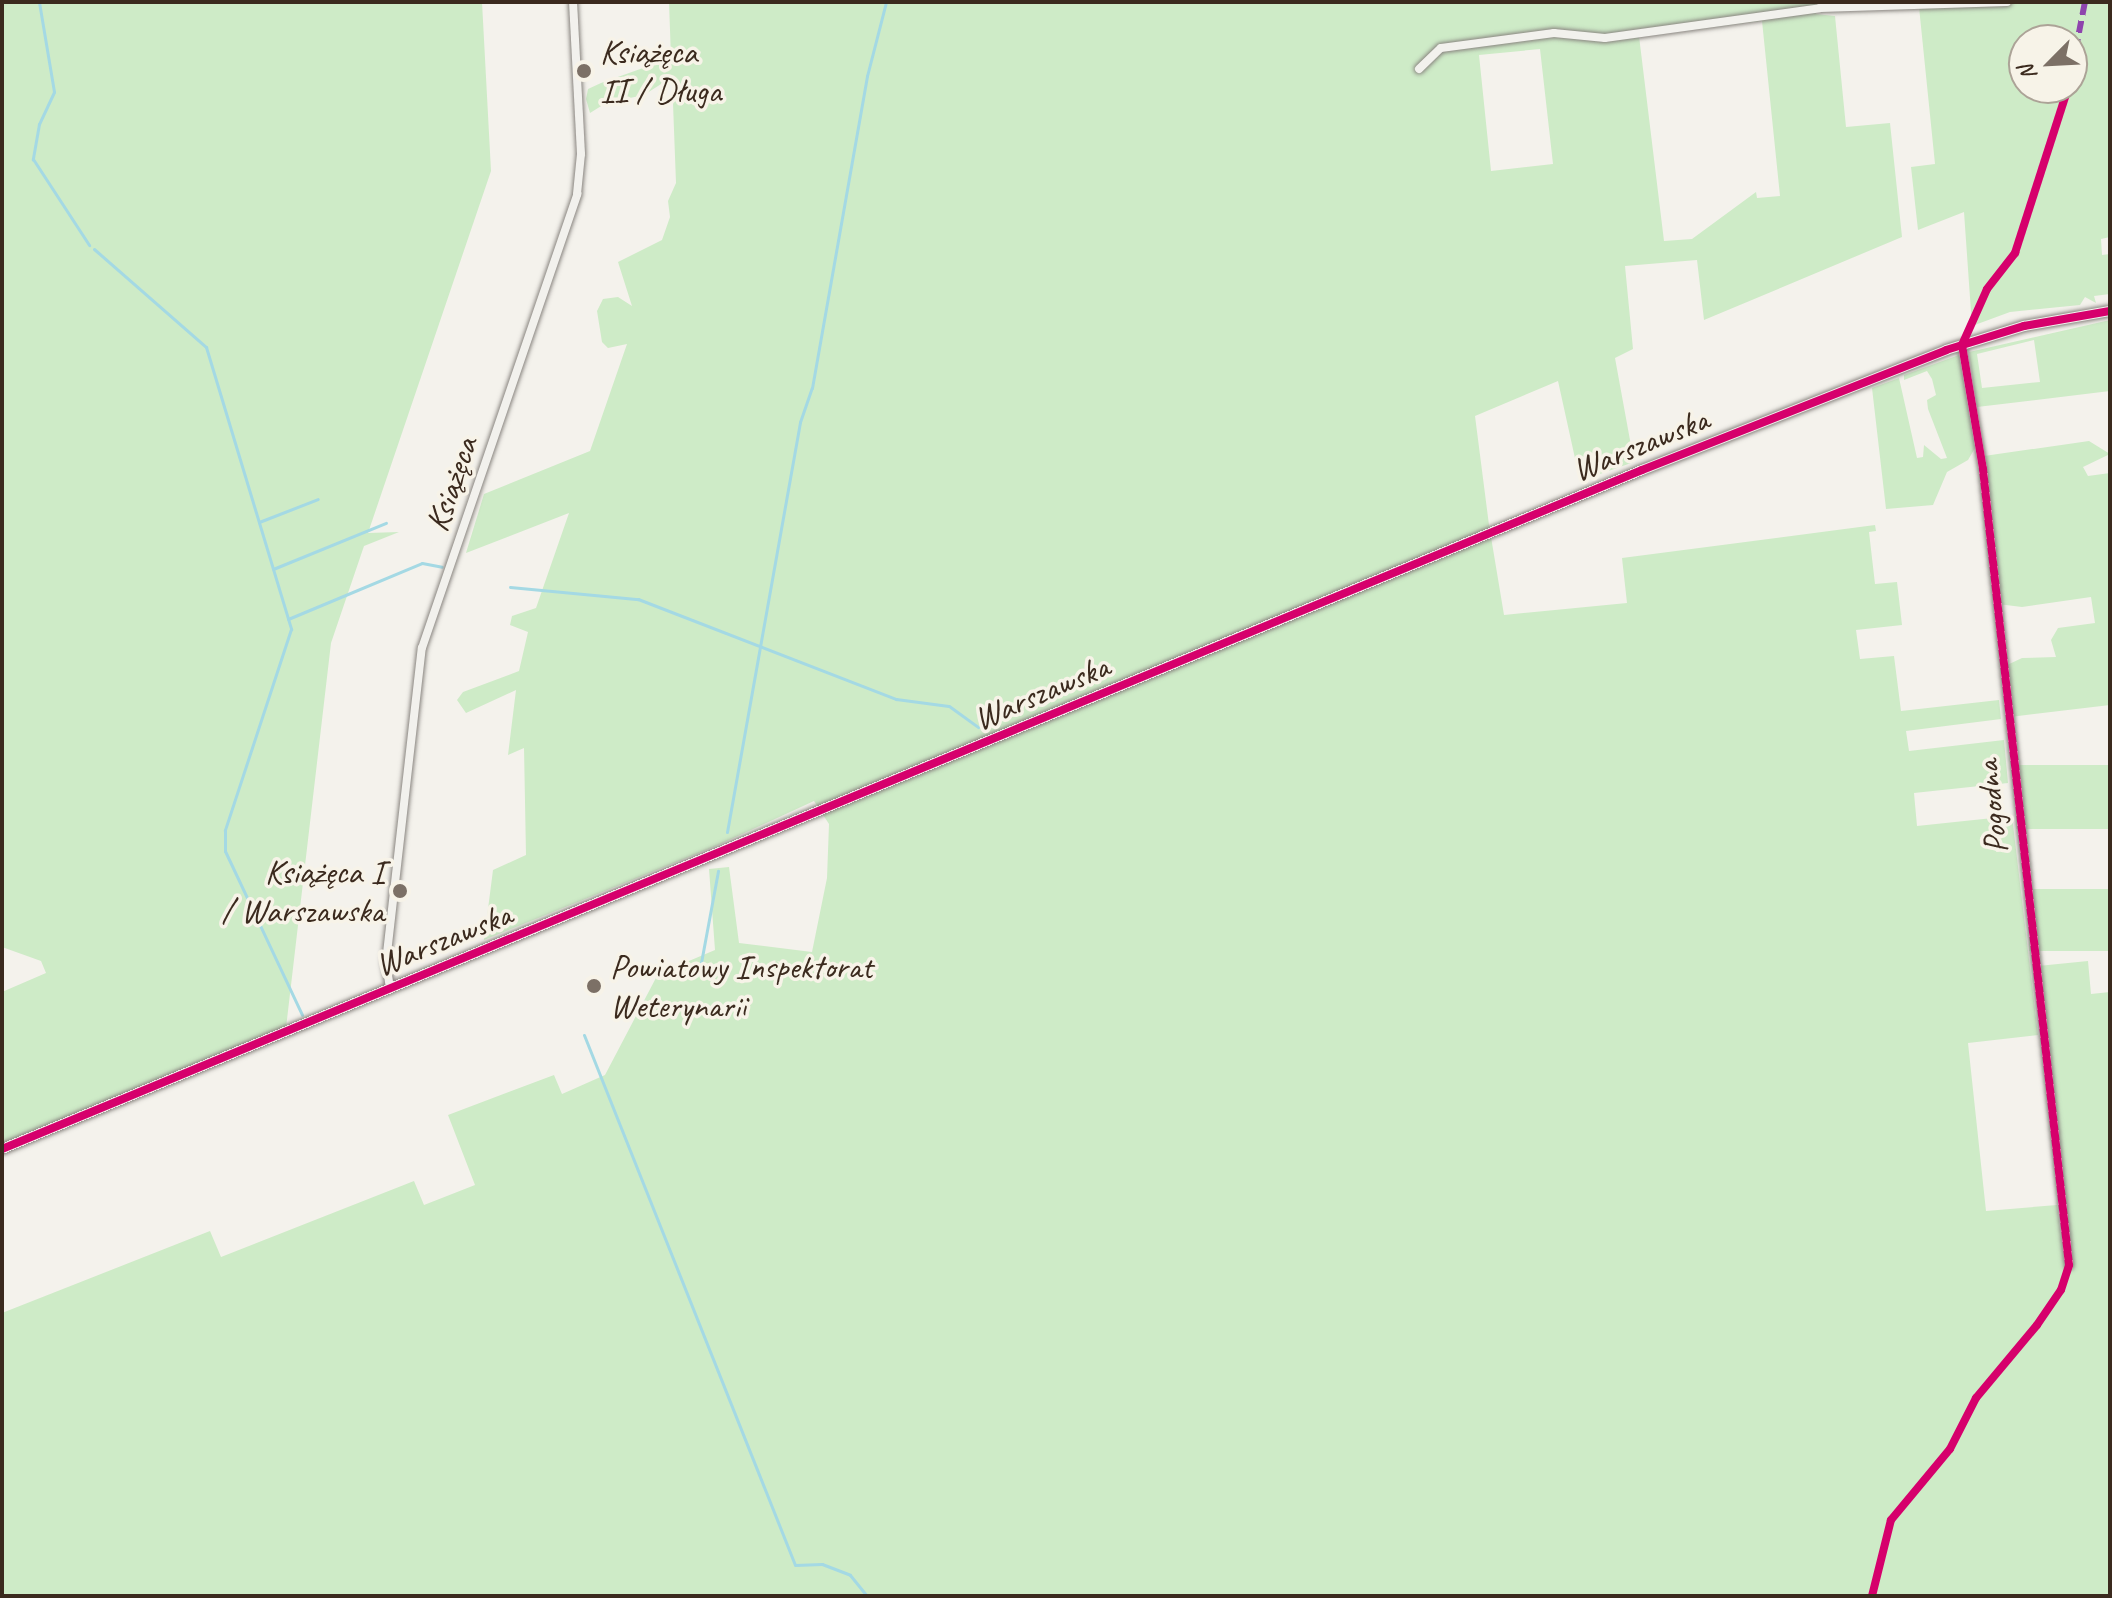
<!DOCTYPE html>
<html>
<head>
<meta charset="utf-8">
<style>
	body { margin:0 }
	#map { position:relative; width:2112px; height:1598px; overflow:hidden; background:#f4f2ec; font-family:Caveat,sans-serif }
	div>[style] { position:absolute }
	.green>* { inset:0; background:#ceebc7; transform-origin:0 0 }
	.stream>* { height:3px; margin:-1.5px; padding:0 1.5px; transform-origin:1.5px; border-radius:1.5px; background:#a4d9e4 }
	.roads { filter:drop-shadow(0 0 2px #898580) drop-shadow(0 0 2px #898580) }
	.minor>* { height:8px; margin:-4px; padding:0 4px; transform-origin:4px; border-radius:4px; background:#f2f1ed }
	.tertiary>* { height:10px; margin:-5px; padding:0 5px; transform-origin:5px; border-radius:5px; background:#f2f1ed }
	.quiet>* { height:6px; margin-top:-3px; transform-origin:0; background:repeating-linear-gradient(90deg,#8e44ad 0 12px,transparent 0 18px) }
	.cycleway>* { height:8px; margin:-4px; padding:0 4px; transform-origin:4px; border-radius:4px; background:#d6006c }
	.dots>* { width:22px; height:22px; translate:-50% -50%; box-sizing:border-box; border:4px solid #f7f3e8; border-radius:50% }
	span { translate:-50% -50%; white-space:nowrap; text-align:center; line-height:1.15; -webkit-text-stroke:7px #f7f3e8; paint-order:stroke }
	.poi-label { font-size:34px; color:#3b2a1e }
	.left { translate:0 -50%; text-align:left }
	.right { translate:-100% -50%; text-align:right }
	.street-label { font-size:34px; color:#3b2a1e }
	.frame { position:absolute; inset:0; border:4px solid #3b2a1e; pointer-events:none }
	.north { position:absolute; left:2008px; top:24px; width:80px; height:80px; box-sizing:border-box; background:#f7f3e8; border:2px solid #aca397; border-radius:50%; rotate:246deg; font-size:22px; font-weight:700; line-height:32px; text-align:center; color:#3b2a1e }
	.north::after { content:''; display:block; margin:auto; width:28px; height:36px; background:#7c7066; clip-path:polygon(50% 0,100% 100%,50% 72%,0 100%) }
</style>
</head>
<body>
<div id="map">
	<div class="green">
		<div style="clip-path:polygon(2px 2px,482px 2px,491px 171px,368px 533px,399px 532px,364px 546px,331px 643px,286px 1028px,2px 1148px,2px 992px,46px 973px,41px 961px,2px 947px)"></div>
		<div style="clip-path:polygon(evenodd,669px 2px,1890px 2px,1819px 6px,1816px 14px,1835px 16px,1846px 127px,1890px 123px,1902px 237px,1704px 320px,1697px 260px,1625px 266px,1633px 349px,1615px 358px,1634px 462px,1580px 481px,1558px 381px,1475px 416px,1489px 525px,1504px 615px,1627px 603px,1622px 558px,1875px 525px,1876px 531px,1869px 532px,1875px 584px,1897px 582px,1902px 625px,1856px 630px,1860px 659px,1894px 656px,1901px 711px,1999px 700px,2001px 719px,1906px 731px,1909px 751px,2004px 740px,2008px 783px,1914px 793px,1917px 826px,2012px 816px,2038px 1035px,1968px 1043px,1986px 1211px,2057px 1205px,2065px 1269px,2072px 1265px,2071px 1249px,2038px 966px,2088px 961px,2091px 994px,2110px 992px,2110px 1596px,2px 1596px,2px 1313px,210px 1231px,221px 1257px,414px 1181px,424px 1205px,475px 1185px,448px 1115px,554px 1075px,562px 1094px,605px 1075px,658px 974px,715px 950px,709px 869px,729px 867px,739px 943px,812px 952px,827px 878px,829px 824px,814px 801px,716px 846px,484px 940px,493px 870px,526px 855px,524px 748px,508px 755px,516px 690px,466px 713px,457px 700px,463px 692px,519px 671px,528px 632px,510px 625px,512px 616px,536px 608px,569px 513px,466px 553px,484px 494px,590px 451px,627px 344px,608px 348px,602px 342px,597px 311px,603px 299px,618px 297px,632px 306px,618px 262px,662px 240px,670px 217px,668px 201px,676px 183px,672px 77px,644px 95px,606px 103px,590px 113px,586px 99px,588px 89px,601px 83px,671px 58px,669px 2px,1762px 21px,1780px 196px,1757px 198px,1756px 192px,1692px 239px,1664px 241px,1639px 36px,1762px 21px,669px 2px,1540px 49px,1553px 164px,1491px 171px,1479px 55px,1540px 49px)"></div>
		<div style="clip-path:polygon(evenodd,1931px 2px,2110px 2px,2110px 237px,2101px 239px,2102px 255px,2110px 254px,2110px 294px,2094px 296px,2096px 303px,2085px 297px,2080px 305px,2010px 312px,1972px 326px,1964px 212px,1918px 230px,1911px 167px,1935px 164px,1919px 7px,1931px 2px,2024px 40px,2072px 40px,2072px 88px,2024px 88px,2024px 40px)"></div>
		<div style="clip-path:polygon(evenodd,2110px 320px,2110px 391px,1977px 407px,1969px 352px,2110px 320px,2034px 340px,2040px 382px,1982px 388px,1977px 354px,2034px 340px)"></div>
		<div style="clip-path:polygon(1959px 355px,1975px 448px,1968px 460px,1947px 472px,1933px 505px,1886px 509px,1872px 388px,1899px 378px,1917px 458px,1923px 457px,1924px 445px,1941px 459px,1947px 458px,1928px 409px,1927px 400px,1936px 395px,1932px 379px,1927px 371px,1904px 380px,1904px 375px)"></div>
		<div style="clip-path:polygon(2089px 441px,2110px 454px,2083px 467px,2088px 476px,2110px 473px,2110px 705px,2010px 717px,2005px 666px,2022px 658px,2056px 657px,2051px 640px,2058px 628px,2095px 623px,2091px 597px,2022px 607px,1998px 604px,1984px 456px)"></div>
		<div style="left:2110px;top:765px;width:64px;height:94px;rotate:90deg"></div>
		<div style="left:2110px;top:889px;width:62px;height:81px;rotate:90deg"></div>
	</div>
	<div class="stream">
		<div style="left:39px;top:2px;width:91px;rotate:80.5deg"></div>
		<div style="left:54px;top:92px;width:35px;rotate:115deg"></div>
		<div style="left:39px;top:124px;width:36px;rotate:100deg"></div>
		<div style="left:33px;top:159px;width:103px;rotate:56.9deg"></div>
		<div style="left:94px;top:249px;width:149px;rotate:41.2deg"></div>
		<div style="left:206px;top:347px;width:295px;rotate:73.2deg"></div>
		<div style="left:291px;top:629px;width:212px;rotate:108.2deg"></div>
		<div style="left:225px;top:830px;width:21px;rotate:90deg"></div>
		<div style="left:225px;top:851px;width:181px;rotate:64.8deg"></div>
		<div style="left:259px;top:522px;width:63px;rotate:-21.3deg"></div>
		<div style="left:273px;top:569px;width:122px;rotate:-22.2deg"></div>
		<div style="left:510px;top:587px;width:129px;rotate:5.4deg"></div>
		<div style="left:638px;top:599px;width:277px;rotate:21.2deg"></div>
		<div style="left:896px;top:699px;width:53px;rotate:7.5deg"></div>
		<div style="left:949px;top:706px;width:36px;rotate:36deg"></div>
		<div style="left:288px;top:619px;width:145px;rotate:-22.7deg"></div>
		<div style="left:422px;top:563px;width:20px;rotate:11deg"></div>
		<div style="left:727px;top:832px;width:416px;rotate:-79.9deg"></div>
		<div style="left:800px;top:422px;width:36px;rotate:-71deg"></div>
		<div style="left:812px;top:388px;width:317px;rotate:-80deg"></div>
		<div style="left:867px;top:76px;width:76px;rotate:-75.6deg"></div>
		<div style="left:700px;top:968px;width:99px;rotate:-79.5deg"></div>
		<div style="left:584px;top:1035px;width:570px;rotate:68.29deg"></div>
		<div style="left:795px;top:1565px;width:27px;rotate:-2deg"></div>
		<div style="left:822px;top:1564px;width:30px;rotate:21deg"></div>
		<div style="left:850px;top:1575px;width:27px;rotate:51deg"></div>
	</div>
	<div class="roads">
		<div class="minor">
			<div style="left:1419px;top:69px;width:30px;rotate:-44deg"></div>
			<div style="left:1441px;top:48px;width:114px;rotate:-7.6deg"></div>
			<div style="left:1554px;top:33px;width:51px;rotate:5.6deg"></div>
			<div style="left:1605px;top:38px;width:217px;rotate:-7.9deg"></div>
			<div style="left:1820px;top:8px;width:187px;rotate:-1.8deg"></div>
			<div style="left:1962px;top:345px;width:126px;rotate:80.4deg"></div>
			<div style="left:1983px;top:469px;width:801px;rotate:83.83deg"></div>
			<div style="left:390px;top:988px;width:26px;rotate:-99deg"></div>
			<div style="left:386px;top:962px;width:316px;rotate:-83.5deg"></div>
			<div style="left:422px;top:648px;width:480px;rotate:-71.1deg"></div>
			<div style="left:577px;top:194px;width:40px;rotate:-84.3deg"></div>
			<div style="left:581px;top:154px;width:152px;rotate:-93deg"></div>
		</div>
		<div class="tertiary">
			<div style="left:2px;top:1149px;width:1775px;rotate:-22.49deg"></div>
			<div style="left:1642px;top:470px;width:327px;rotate:-21.5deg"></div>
			<div style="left:1946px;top:350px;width:82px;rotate:-17.1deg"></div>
			<div style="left:2024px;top:326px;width:87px;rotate:-9.9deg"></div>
		</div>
	</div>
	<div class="quiet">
		<div style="left:2072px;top:68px;width:67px;rotate:-78.9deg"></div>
	</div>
	<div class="cycleway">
		<div style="left:1962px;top:345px;width:61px;rotate:-65.9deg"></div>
		<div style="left:1987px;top:289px;width:46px;rotate:-52.1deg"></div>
		<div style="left:2015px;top:253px;width:173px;rotate:-72.2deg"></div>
		<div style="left:2px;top:1149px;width:1775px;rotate:-22.49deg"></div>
		<div style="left:1642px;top:470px;width:327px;rotate:-21.5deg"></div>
		<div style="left:1946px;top:350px;width:82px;rotate:-17.1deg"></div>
		<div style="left:2024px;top:326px;width:87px;rotate:-9.9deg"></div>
		<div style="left:1872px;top:1596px;width:78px;rotate:-76deg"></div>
		<div style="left:1891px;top:1520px;width:92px;rotate:-50.3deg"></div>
		<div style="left:1950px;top:1449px;width:57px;rotate:-63deg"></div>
		<div style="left:1976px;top:1398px;width:95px;rotate:-50.1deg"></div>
		<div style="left:2037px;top:1325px;width:42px;rotate:-55.6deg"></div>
		<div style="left:2061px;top:1290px;width:26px;rotate:-72deg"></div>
		<div style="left:2069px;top:1265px;width:801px;rotate:-96.17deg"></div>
		<div style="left:1983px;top:469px;width:126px;rotate:-99.6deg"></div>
	</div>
	<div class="dots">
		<div style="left:584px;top:71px;background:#7c7066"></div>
		<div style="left:400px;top:891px;background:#7c7066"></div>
		<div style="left:594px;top:986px;background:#7c7066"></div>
	</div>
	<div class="poi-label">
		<span class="left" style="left:600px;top:71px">Książęca<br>II / Długa</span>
		<span class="right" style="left:384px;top:891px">Książęca I<br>/ Warszawska</span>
		<span class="left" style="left:610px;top:986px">Powiatowy Inspektorat<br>Weterynarii</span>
	</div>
	<div class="street-label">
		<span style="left:1640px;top:444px;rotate:-22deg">Warszawska</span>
		<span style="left:451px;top:484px;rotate:-71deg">Książęca</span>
		<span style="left:1041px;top:692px;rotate:-23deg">Warszawska</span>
		<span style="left:1991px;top:807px;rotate:-96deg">Pogodna</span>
		<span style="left:443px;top:939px;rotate:-22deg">Warszawska</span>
	</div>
	<div class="frame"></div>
	<div class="north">N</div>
</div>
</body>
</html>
